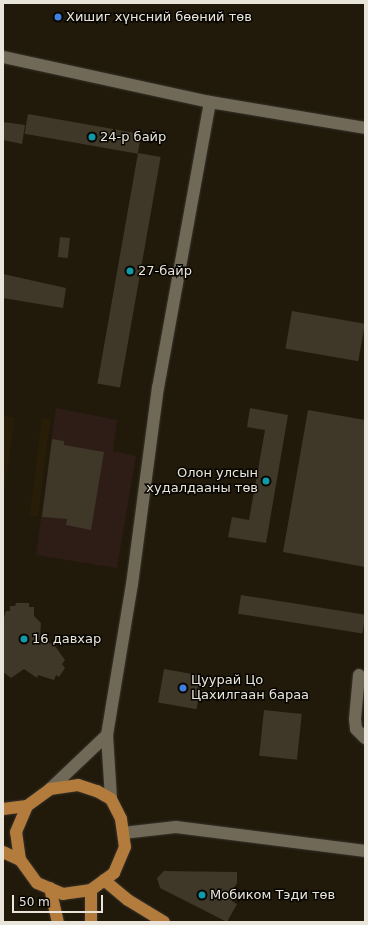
<!DOCTYPE html>
<html>
<head>
<meta charset="utf-8">
<style>
	body { margin:0 }
	#map { position:relative; width:368px; height:925px; overflow:hidden; background:#211a0b; font-family:"DejaVu Sans",sans-serif }
	div>[style] { position:absolute }
	.built>* { inset:0; background:#281e08; transform-origin:0 0 }
	.education>* { inset:0; background:#2e1d16 }
	.building>* { inset:0; background:#3f3727; transform-origin:0 0 }
	.roads { filter:drop-shadow(0 0 1px #37322c) drop-shadow(0 0 1px #37322c) }
	.minor>* { height:12px; margin:-6px; padding:0 6px; transform-origin:6px; border-radius:6px; background:#706957 }
	.major>* { height:12px; margin:-6px; padding:0 6px; transform-origin:6px; border-radius:6px; background:#b37c3c }
	.dots>* { width:11px; height:11px; translate:-50% -50%; box-sizing:border-box; border:2px solid #080602; border-radius:50% }
	span { translate:-50% -50%; white-space:nowrap; text-align:center; line-height:1.15; -webkit-text-stroke:3px #080602; paint-order:stroke }
	.poi-label { font-size:13px; color:#e9e5db }
	.left { translate:0 -50%; text-align:left }
	.right { translate:-100% -50%; text-align:right }
	.frame { position:absolute; inset:0; border:4px solid #e9e5db; pointer-events:none }
	.scale { position:absolute; left:12px; top:895px; width:91px; height:18px; box-sizing:border-box; border:2px solid #e9e5db; border-top:0; padding-left:5px; font-size:12px; line-height:14px; white-space:nowrap; color:#e9e5db; -webkit-text-stroke:3px #080602; paint-order:stroke }
</style>
</head>
<body>
<div id="map">
	<div class="built">
		<div style="clip-path:polygon(3px 416px,15px 418px,3px 498px)"></div>
		<div style="left:42px;top:418px;width:8px;height:98px;rotate:7deg"></div>
	</div>
	<div class="education">
		<div style="clip-path:polygon(56px 408px,117px 420px,113px 451px,136px 456px,117px 568px,36px 555px)"></div>
	</div>
	<div class="building">
		<div style="left:28px;top:114px;width:115px;height:20px;rotate:10deg"></div>
		<div style="clip-path:polygon(3px 122px,25px 125px,22px 144px,3px 140px)"></div>
		<div style="left:138px;top:153px;width:23px;height:234px;rotate:10deg"></div>
		<div style="left:60px;top:237px;width:10px;height:20px;rotate:6deg"></div>
		<div style="clip-path:polygon(3px 274px,66px 288px,63px 308px,3px 298px)"></div>
		<div style="left:292px;top:311px;width:74px;height:38px;rotate:10deg"></div>
		<div style="clip-path:polygon(250px 408px,288px 415px,266px 543px,228px 537px,232px 517px,249px 520px,265px 430px,247px 427px)"></div>
		<div style="clip-path:polygon(308px 410px,365px 420px,365px 567px,283px 552px)"></div>
		<div style="clip-path:polygon(52px 439px,64px 441px,64px 445px,104px 452px,91px 530px,66px 525px,67px 519px,42px 517px)"></div>
		<div style="left:241px;top:595px;width:126px;height:19px;rotate:9deg"></div>
		<div style="clip-path:polygon(16px 603px,29px 603px,29px 607px,34px 607px,34px 616px,41px 623px,40px 638px,55px 646px,65px 660px,62px 664px,65px 668px,59px 677px,56px 675px,54px 680px,38px 675px,37px 678px,24px 669px,11px 678px,3px 672px,4px 617px,6px 611px,10px 611px,10px 606px,15px 606px)"></div>
		<div style="left:164px;top:669px;width:39px;height:34px;rotate:10deg"></div>
		<div style="left:264px;top:710px;width:38px;height:46px;rotate:6deg"></div>
		<div style="clip-path:polygon(164px 871px,237px 872px,237px 883px,230px 894px,235px 896px,232px 901px,237px 904px,227px 922px,160px 888px,157px 878px)"></div>
	</div>
	<div class="roads">
		<div class="minor">
			<div style="left:3px;top:57px;width:212px;rotate:12.3deg"></div>
			<div style="left:210px;top:102px;width:290px;rotate:100.3deg"></div>
			<div style="left:158px;top:387px;width:199px;rotate:97.5deg"></div>
			<div style="left:132px;top:584px;width:153px;rotate:99.4deg"></div>
			<div style="left:107px;top:735px;width:64px;rotate:86.4deg"></div>
			<div style="left:210px;top:102px;width:157px;rotate:9.5deg"></div>
			<div style="left:359px;top:675px;width:44px;rotate:95.2deg"></div>
			<div style="left:355px;top:719px;width:10px;rotate:84deg"></div>
			<div style="left:356px;top:729px;width:13px;rotate:45deg"></div>
			<div style="left:50px;top:789px;width:79px;rotate:-43.5deg"></div>
			<div style="left:123px;top:833px;width:53px;rotate:-6.5deg"></div>
			<div style="left:176px;top:827px;width:191px;rotate:7.2deg"></div>
		</div>
		<div class="major">
			<div style="left:78px;top:785px;width:20px;rotate:18deg"></div>
			<div style="left:97px;top:791px;width:16px;rotate:30deg"></div>
			<div style="left:111px;top:799px;width:22px;rotate:63deg"></div>
			<div style="left:121px;top:819px;width:28px;rotate:82deg"></div>
			<div style="left:125px;top:847px;width:28px;rotate:113deg"></div>
			<div style="left:114px;top:873px;width:29px;rotate:144deg"></div>
			<div style="left:91px;top:890px;width:28px;rotate:172deg"></div>
			<div style="left:63px;top:894px;width:28px;rotate:-157deg"></div>
			<div style="left:37px;top:883px;width:29px;rotate:-126deg"></div>
			<div style="left:20px;top:860px;width:28px;rotate:-98deg"></div>
			<div style="left:16px;top:832px;width:28px;rotate:-67deg"></div>
			<div style="left:27px;top:806px;width:29px;rotate:-36deg"></div>
			<div style="left:50px;top:789px;width:28px;rotate:-8deg"></div>
			<div style="left:3px;top:809px;width:24px;rotate:-7deg"></div>
			<div style="left:3px;top:852px;width:19px;rotate:25deg"></div>
			<div style="left:104px;top:880px;width:31px;rotate:40deg"></div>
			<div style="left:128px;top:900px;width:42px;rotate:31.4deg"></div>
			<div style="left:50px;top:888px;width:35px;rotate:77deg"></div>
			<div style="left:91px;top:922px;width:32px;rotate:-90deg"></div>
		</div>
	</div>
	<div class="dots">
		<div style="left:58px;top:17px;background:#3f7fe0"></div>
		<div style="left:92px;top:137px;background:#0f9aa8"></div>
		<div style="left:130px;top:271px;background:#0f9aa8"></div>
		<div style="left:266px;top:481px;background:#0f9aa8"></div>
		<div style="left:24px;top:639px;background:#0f9aa8"></div>
		<div style="left:183px;top:688px;background:#3f7fe0"></div>
		<div style="left:202px;top:895px;background:#0f9aa8"></div>
	</div>
	<div class="poi-label">
		<span class="left" style="left:66px;top:17px">Хишиг хүнсний бөөний төв</span>
		<span class="left" style="left:100px;top:137px">24-р байр</span>
		<span class="left" style="left:138px;top:271px">27-байр</span>
		<span class="right" style="left:258px;top:481px">Олон улсын<br>худалдааны төв</span>
		<span class="left" style="left:32px;top:639px">16 давхар</span>
		<span class="left" style="left:191px;top:688px">Цуурай Цо<br>Цахилгаан бараа</span>
		<span class="left" style="left:210px;top:895px">Мобиком Тэди төв</span>
	</div>
	<div class="frame"></div>
	<div class="scale">50 m</div>
</div>
</body>
</html>
